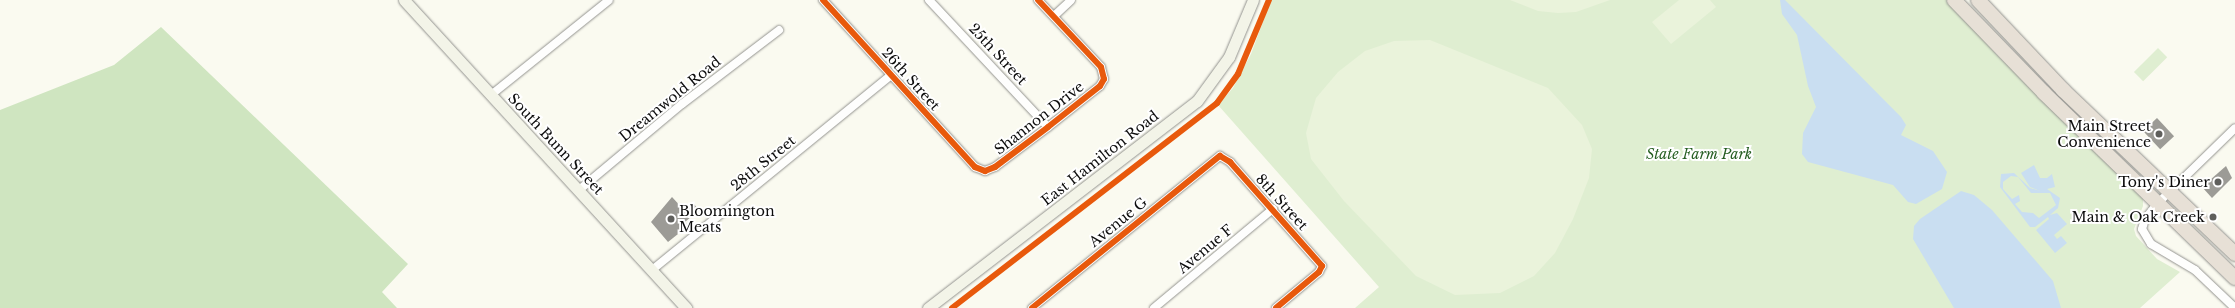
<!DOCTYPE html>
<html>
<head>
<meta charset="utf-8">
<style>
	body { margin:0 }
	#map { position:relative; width:2235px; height:308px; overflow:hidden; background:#fafaf0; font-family:"Libre Baskerville",serif }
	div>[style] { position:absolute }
	.green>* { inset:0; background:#dfeed1; transform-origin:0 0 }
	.forest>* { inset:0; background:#cfe5c0 }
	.pitch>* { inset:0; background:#eaf3db }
	.water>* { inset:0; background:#c9def1 }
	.building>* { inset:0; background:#9c9b96; transform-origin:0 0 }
	.roads { filter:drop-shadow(0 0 1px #93938f) drop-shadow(0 0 1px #93938f) }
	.street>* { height:8px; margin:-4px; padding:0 4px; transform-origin:4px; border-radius:4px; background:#fefefd }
	.secondary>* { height:11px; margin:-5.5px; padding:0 5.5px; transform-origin:5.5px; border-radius:5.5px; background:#f3f4e8 }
	.highway>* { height:14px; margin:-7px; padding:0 7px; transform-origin:7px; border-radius:7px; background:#e7e0d6 }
	.cycleway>* { height:6px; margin:-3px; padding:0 3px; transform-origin:3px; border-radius:3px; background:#e8590c }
	.dots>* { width:11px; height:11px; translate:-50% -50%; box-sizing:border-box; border:2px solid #fff; border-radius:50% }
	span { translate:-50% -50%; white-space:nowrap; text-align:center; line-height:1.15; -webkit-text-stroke:4px #fff; paint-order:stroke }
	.street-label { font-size:14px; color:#0c0c0c }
	.poi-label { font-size:14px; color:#0c0c0c }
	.right { translate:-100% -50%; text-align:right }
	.left { translate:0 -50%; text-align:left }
	.park-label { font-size:14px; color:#255e21; font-style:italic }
</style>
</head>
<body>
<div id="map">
	<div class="green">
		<div style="clip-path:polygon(1271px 0,1947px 0,1998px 56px,2143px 196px,2143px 206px,2134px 229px,2136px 236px,2157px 259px,2180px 272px,2140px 308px,1355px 308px,1379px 287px,1218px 105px,1233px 88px,1251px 54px)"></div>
		<div style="left:2158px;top:48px;width:13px;height:34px;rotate:45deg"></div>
	</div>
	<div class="forest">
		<div style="clip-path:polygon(161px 27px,408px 264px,382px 292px,397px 308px,0 308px,0 110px,114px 65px)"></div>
	</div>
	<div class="pitch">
		<div style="clip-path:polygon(1510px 0,1610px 0,1576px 12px,1558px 13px,1538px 11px)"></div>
		<div style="clip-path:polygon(1679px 0,1710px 0,1716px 7px,1671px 44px,1652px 22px)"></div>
		<div style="clip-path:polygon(1430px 40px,1548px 88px,1582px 125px,1592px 149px,1589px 178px,1573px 219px,1555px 253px,1534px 276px,1500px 293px,1455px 295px,1416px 276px,1344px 201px,1311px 159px,1306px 133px,1316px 98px,1338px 72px,1365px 51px,1394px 41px)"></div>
	</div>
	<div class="water">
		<div style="clip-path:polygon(1780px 0,1785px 0,1901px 117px,1906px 125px,1901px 135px,1933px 151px,1947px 172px,1942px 189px,1916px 204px,1908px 202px,1893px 185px,1808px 162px,1802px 154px,1803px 133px,1816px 107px,1808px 86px,1797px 35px,1782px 14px)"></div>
		<div style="clip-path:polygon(evenodd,2034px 165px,2040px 178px,2047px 178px,2052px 174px,2055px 187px,2047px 189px,2060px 198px,2058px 208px,2050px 215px,2057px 213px,2067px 224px,2054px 235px,2057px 239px,2061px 236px,2067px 243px,2055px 253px,2036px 230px,2049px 219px,2048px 217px,2035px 227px,2030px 227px,2000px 187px,2001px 174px,2014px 173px,2030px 188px,2040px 191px,2030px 187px,2021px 173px,2034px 165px,2011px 176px,2018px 177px,2031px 193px,2050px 193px,2056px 205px,2039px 218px,2033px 213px,2022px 212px,2015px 204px,2020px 201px,2019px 195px,2012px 199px,2003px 189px,2003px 182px,2011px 176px)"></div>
		<div style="clip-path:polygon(1961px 191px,1974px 195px,1992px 210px,2053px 281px,2061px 308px,1954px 308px,1913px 239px,1914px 226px,1920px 219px)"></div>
	</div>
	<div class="building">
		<div style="left:2157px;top:118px;width:25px;height:19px;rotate:47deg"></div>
		<div style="clip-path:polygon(2226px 166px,2232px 178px,2212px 198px,2202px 187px)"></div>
		<div style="clip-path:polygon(672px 197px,684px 210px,693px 203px,699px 210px,685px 222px,688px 226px,668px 242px,651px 222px)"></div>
	</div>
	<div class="roads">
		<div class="street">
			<div style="left:823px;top:0;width:226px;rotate:47.7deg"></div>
			<div style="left:975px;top:167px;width:11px;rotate:22deg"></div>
			<div style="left:985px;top:171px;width:11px;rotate:-22deg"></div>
			<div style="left:995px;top:167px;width:66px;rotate:-37deg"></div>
			<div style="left:1048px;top:127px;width:66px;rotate:-38.3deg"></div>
			<div style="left:1100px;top:86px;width:8px;rotate:-60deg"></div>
			<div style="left:1104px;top:79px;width:12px;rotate:-104deg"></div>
			<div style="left:1101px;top:67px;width:92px;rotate:-133.2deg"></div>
			<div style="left:929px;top:0;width:174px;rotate:46.9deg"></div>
			<div style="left:1054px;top:16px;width:23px;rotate:-43deg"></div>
			<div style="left:491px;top:95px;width:151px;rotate:-38.8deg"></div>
			<div style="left:579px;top:190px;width:134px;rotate:-39.9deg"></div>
			<div style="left:682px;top:104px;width:122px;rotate:-37.3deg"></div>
			<div style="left:652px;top:270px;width:308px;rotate:-39.2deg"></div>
			<div style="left:1032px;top:308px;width:242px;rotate:-39deg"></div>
			<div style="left:1220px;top:156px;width:12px;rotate:31deg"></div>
			<div style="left:1230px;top:162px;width:139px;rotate:48.5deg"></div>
			<div style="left:1322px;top:266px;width:7px;rotate:117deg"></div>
			<div style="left:1319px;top:272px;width:56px;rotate:140.1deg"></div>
			<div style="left:1154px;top:308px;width:155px;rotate:-39.8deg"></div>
			<div style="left:2235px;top:308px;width:55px;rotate:-136.5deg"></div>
			<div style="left:2195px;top:270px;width:51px;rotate:-149.4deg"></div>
			<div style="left:2151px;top:244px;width:17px;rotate:-121deg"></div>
			<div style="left:2142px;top:229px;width:10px;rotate:-73deg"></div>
			<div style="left:2145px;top:219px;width:21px;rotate:-51deg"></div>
			<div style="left:2158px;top:203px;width:107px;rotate:-44.2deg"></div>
		</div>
		<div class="secondary">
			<div style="left:404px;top:0;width:418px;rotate:47.5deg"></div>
			<div style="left:928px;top:308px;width:339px;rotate:-37.6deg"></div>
			<div style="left:1197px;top:101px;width:54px;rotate:-54deg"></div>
			<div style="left:1229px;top:57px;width:62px;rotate:-67.2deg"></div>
		</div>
		<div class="highway">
			<div style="left:1954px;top:0;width:129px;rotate:45.9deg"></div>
			<div style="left:2044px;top:93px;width:266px;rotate:44.1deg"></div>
			<div style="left:1978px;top:0;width:124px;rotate:46.6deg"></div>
			<div style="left:2063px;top:90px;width:238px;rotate:43.6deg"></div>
		</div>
	</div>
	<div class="cycleway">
		<div style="left:823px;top:0;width:226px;rotate:47.7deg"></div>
		<div style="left:975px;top:167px;width:11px;rotate:22deg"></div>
		<div style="left:985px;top:171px;width:11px;rotate:-22deg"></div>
		<div style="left:995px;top:167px;width:66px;rotate:-37deg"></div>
		<div style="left:1048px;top:127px;width:66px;rotate:-38.3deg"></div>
		<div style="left:1100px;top:86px;width:8px;rotate:-60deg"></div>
		<div style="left:1104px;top:79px;width:12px;rotate:-104deg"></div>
		<div style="left:1101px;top:67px;width:92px;rotate:-133.2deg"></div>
		<div style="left:952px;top:308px;width:335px;rotate:-37.7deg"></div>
		<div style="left:1217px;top:103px;width:36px;rotate:-54deg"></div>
		<div style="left:1238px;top:74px;width:80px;rotate:-67.3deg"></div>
		<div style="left:1032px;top:308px;width:242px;rotate:-39deg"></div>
		<div style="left:1220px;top:156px;width:12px;rotate:31deg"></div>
		<div style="left:1230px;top:162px;width:139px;rotate:48.5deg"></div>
		<div style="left:1322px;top:266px;width:7px;rotate:117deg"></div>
		<div style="left:1319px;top:272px;width:56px;rotate:140.1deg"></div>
	</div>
	<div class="dots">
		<div style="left:2159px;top:134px;background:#5f5f5c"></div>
		<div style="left:2218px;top:182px;background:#5f5f5c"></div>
		<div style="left:2213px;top:217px;background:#5f5f5c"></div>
		<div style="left:671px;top:219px;background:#5f5f5c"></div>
	</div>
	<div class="street-label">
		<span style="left:998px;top:54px;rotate:47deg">25th Street</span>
		<span style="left:911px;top:79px;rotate:48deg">26th Street</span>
		<span style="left:670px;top:99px;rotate:-39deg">Dreamwold Road</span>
		<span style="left:1039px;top:118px;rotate:-38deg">Shannon Drive</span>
		<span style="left:556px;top:144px;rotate:47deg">South Bunn Street</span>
		<span style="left:1100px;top:158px;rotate:-38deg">East Hamilton Road</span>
		<span style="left:763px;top:163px;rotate:-39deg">28th Street</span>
		<span style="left:1282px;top:202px;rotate:48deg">8th Street</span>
		<span style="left:1118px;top:222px;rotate:-39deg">Avenue G</span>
		<span style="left:1205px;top:249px;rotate:-40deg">Avenue F</span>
	</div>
	<div class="poi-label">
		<span class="right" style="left:2151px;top:134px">Main Street<br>Convenience</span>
		<span class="right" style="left:2210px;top:182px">Tony's Diner</span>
		<span class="left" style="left:679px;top:219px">Bloomington<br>Meats</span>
		<span class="right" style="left:2205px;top:217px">Main &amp; Oak Creek</span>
	</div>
	<div class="park-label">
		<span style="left:1699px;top:154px">State Farm Park</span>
	</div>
</div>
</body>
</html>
